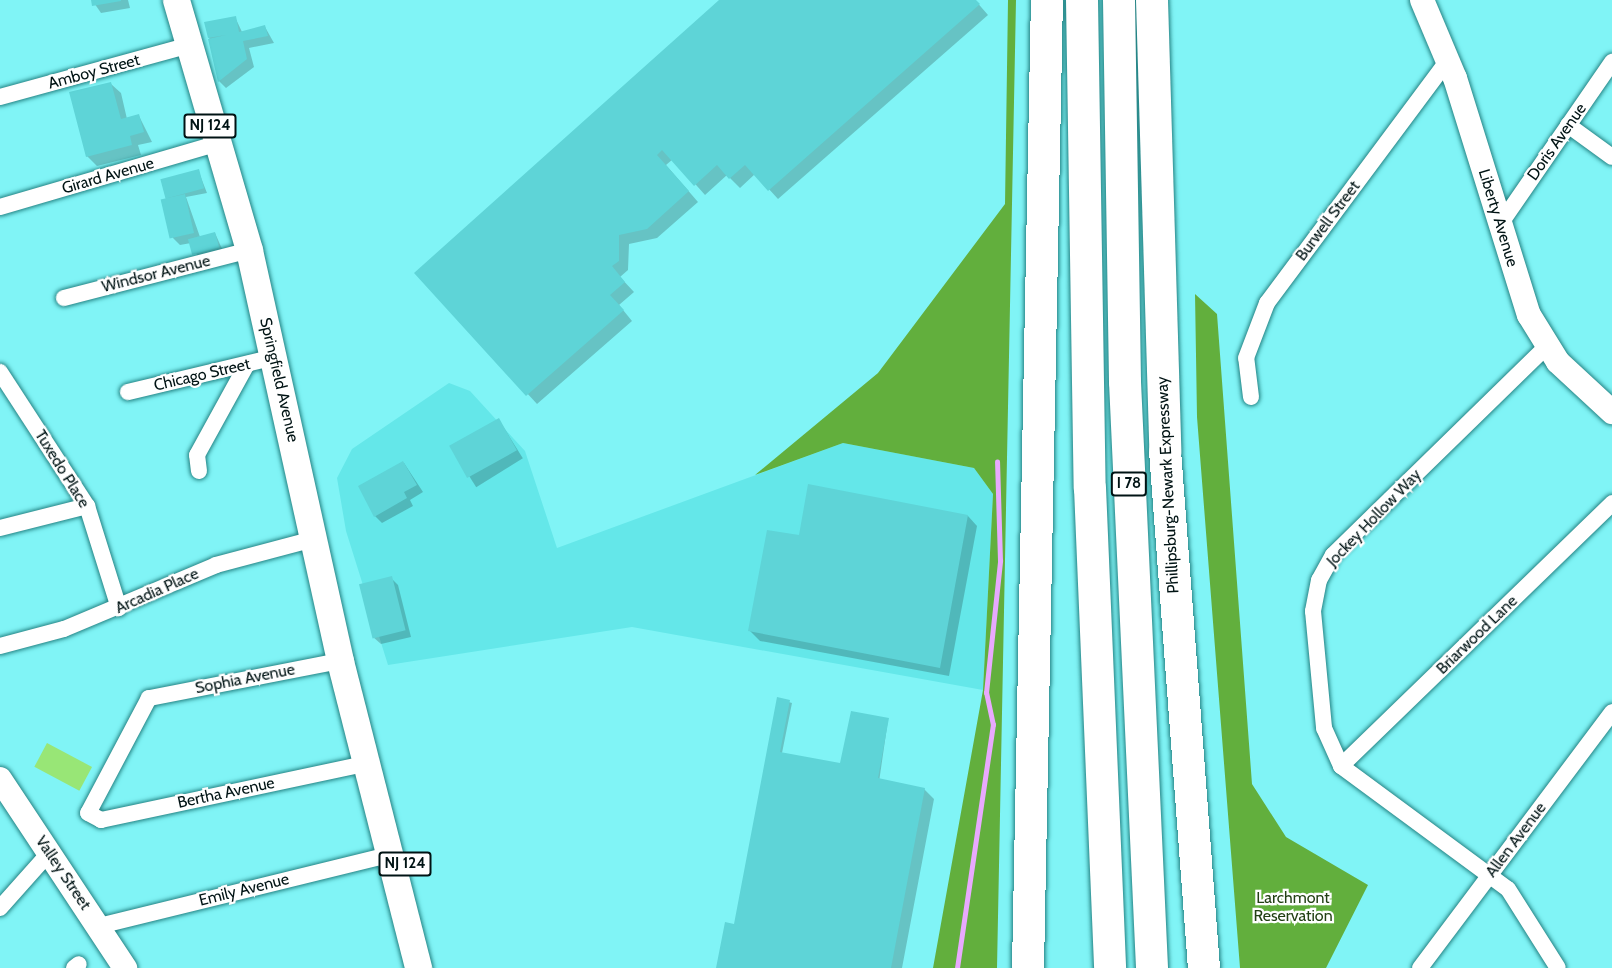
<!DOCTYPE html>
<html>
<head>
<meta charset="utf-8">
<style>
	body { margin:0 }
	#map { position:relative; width:1612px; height:968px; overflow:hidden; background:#80f4f6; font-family:Cabin,sans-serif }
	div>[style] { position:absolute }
	.built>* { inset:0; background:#64e7e9 }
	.green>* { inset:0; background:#98e676; transform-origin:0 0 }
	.forest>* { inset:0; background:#62af3d }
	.shadow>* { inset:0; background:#0003; transform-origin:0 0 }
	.stream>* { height:4.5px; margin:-2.25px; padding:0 2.25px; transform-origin:2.25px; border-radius:2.25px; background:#e8a9fe }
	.building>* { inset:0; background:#5ed4d7; transform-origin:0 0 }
	.roads { filter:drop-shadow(0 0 2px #248384) drop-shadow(0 0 2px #248384) }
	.street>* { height:16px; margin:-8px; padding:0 8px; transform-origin:8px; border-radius:8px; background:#fff }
	.secondary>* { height:24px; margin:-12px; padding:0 12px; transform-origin:12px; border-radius:12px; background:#fff }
	.primary>* { height:27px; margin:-13.5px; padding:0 13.5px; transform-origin:13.5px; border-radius:13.5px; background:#fff }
	.highway>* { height:32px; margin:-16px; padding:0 16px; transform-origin:16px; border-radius:16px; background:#fff }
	span { translate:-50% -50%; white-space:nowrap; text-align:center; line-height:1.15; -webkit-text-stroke:4.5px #fff; paint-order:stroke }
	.shield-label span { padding:2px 4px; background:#fff; border:2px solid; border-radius:4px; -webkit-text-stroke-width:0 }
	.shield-label { font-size:15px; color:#001314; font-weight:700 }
	.street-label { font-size:16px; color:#001314 }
	.park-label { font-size:16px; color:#224014 }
</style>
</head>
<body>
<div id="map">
	<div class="built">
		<div style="clip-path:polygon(449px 383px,470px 391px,525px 451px,557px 548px,843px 443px,974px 468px,993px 494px,983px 690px,632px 627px,388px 665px,346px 531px,337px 478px,352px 449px)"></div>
	</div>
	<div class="green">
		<div style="left:47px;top:743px;width:51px;height:27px;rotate:28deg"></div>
	</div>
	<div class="forest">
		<div style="clip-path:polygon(1008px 0,1016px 0,997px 968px,933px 968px,983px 690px,993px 494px,974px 468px,843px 443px,755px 475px,878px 373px,1005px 204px)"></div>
		<div style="clip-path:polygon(1195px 294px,1217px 314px,1252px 784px,1286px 837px,1368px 885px,1326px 968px,1240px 968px,1197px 417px)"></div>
	</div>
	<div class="shadow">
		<div style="clip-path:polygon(92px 0,128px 0,130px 8px,101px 13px)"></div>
		<div style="clip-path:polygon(723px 0,975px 0,988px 15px,778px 199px,755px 174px,740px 188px,727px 175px,705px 195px,673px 159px,666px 165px,698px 202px,657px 238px,629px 244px,628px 270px,620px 277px,634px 292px,619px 305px,632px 321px,537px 404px,416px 273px)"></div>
		<div style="clip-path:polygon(235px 17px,242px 32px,265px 27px,274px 43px,249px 48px,254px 67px,226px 88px,219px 81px,209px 37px)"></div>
		<div style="clip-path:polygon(111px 84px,121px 93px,127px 119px,139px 116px,152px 142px,138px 145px,141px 155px,97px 166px,87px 156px)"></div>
		<div style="clip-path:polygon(198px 170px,207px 193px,186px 197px,200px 237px,215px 233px,223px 251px,198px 257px,191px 243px,180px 245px,173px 238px,166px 197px)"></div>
		<div style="left:499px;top:420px;width:45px;height:55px;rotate:58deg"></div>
		<div style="clip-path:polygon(404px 463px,423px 492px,410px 500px,413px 506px,382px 523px,375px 516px)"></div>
		<div style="clip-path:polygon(968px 516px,977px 526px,949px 676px,760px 641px,750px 631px,800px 537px)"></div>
		<div style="clip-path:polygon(391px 578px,398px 585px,411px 637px,381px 644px,373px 637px)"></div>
		<div style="clip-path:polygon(778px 699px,792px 703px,782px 753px,842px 765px,888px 720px,879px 782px,924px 789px,934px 799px,902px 968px,718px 968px,735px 925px)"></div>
	</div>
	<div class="stream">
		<div style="left:957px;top:968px;width:246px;rotate:-81.6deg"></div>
		<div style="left:993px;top:725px;width:33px;rotate:-102deg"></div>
		<div style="left:986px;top:693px;width:133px;rotate:-83.9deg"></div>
		<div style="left:1000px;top:561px;width:99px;rotate:-91.7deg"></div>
	</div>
	<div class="building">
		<div style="clip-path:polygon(91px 0,121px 0,121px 1px,92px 6px)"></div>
		<div style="clip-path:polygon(719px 0,976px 0,980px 4px,768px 191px,745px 165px,729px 179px,717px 165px,694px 186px,662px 150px,657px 155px,689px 191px,647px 229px,619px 235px,619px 261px,612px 266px,625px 282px,610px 295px,624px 310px,526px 396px,414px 273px)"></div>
		<div style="clip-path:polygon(236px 16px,239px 32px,265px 25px,268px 36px,243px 41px,247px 59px,218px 82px,208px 39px,226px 35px,208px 38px,204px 22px)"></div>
		<div style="clip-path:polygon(111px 82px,121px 119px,139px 114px,144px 132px,130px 136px,132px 145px,86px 157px,69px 92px)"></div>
		<div style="left:199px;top:169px;width:20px;height:40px;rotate:75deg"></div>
		<div style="left:185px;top:194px;width:40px;height:25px;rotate:77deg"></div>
		<div style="left:215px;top:232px;width:16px;height:28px;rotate:75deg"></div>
		<div style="left:499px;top:418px;width:37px;height:57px;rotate:61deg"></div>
		<div style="clip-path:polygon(403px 461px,417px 485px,404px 492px,407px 498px,374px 517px,358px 486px)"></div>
		<div style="clip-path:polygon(808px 484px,968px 515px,940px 668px,748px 631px,767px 530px,799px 535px)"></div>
		<div style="left:392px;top:576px;width:56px;height:34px;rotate:76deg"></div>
		<div style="clip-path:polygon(777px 697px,790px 700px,780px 752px,840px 763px,851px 711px,889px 718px,878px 778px,925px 788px,891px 968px,716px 968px,725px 922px,734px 924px)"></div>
	</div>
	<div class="roads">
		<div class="street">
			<div style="left:0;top:97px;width:194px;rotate:-15.3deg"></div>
			<div style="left:1568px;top:125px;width:54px;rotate:36deg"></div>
			<div style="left:0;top:207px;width:224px;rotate:-16.3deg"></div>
			<div style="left:1501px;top:223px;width:196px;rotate:-55.4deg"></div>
			<div style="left:64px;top:298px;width:191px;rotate:-14.5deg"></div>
			<div style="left:1546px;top:347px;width:298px;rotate:135.7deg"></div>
			<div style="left:1333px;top:555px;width:29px;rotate:119deg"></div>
			<div style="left:1319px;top:580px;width:32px;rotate:101deg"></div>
			<div style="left:1313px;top:611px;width:118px;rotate:84.6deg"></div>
			<div style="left:1324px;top:728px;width:42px;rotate:65.9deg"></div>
			<div style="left:1341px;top:766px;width:207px;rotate:36.4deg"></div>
			<div style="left:1508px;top:889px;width:93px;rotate:57.7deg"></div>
			<div style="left:0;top:372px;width:160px;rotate:57deg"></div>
			<div style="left:87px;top:506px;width:107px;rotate:72.6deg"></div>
			<div style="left:128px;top:392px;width:151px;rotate:-13.4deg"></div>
			<div style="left:1251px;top:397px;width:39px;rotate:-97deg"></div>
			<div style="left:1246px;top:358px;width:59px;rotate:-69.1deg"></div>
			<div style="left:1267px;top:303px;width:303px;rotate:-53.3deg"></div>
			<div style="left:199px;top:471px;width:16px;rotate:-97deg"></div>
			<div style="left:197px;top:455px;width:104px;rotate:-61.2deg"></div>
			<div style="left:0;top:528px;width:90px;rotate:-14.2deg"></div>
			<div style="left:0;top:646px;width:66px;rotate:-14.9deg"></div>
			<div style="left:64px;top:629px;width:165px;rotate:-22.8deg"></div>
			<div style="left:216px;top:565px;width:101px;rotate:-14.9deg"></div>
			<div style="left:340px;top:661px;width:195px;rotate:169deg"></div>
			<div style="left:149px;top:698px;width:130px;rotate:117.9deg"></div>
			<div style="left:88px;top:813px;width:15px;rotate:28deg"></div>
			<div style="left:101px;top:820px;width:274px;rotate:-12deg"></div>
			<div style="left:1341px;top:766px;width:378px;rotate:-44.1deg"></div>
			<div style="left:0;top:908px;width:74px;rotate:-48.3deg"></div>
			<div style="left:99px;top:926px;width:298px;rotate:-13.8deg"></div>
			<div style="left:74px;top:968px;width:6px;rotate:-39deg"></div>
			<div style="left:1420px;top:968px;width:320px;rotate:-53.1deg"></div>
		</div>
		<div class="secondary">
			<div style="left:1422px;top:0;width:85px;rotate:67.1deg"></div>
			<div style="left:1455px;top:78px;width:248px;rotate:72.7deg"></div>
			<div style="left:1529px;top:315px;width:55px;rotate:58.3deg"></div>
			<div style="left:1558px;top:362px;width:74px;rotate:42.8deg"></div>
			<div style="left:0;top:779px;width:227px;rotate:56.5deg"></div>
		</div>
		<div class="primary">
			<div style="left:176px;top:0;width:260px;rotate:73.7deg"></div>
			<div style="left:249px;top:250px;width:421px;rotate:77.5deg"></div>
			<div style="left:340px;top:661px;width:317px;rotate:75.7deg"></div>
		</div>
		<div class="highway">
			<div style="left:1082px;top:0;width:488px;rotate:89.1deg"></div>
			<div style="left:1090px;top:488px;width:480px;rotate:87.6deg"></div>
			<div style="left:1119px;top:0;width:382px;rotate:89.1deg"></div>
			<div style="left:1125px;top:382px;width:587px;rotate:87.36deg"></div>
			<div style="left:1152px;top:0;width:451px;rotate:88.3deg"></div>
			<div style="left:1165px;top:451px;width:518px;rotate:85.69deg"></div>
			<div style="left:1028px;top:968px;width:968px;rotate:-88.88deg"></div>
		</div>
	</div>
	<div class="shield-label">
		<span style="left:210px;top:126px">NJ 124</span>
		<span style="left:1129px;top:484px">I 78</span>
		<span style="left:405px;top:864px">NJ 124</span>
	</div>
	<div class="street-label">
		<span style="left:94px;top:72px;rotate:-15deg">Amboy Street</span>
		<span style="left:1557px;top:142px;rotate:-55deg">Doris Avenue</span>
		<span style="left:108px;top:176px;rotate:-16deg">Girard Avenue</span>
		<span style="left:1498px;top:218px;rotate:73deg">Liberty Avenue</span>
		<span style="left:1328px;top:221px;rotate:-53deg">Burwell Street</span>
		<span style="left:156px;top:274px;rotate:-14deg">Windsor Avenue</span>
		<span style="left:202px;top:375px;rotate:-13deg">Chicago Street</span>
		<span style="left:279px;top:380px;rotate:77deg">Springfield Avenue</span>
		<span style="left:62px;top:469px;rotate:58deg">Tuxedo Place</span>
		<span style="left:1168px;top:485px;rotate:-93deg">Phillipsburg-Newark Expressway</span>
		<span style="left:1374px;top:518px;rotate:-46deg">Jockey Hollow Way</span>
		<span style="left:157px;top:591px;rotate:-24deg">Arcadia Place</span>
		<span style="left:1477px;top:635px;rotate:-44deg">Briarwood Lane</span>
		<span style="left:245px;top:679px;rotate:-11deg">Sophia Avenue</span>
		<span style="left:226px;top:793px;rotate:-12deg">Bertha Avenue</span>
		<span style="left:1516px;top:840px;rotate:-53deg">Allen Avenue</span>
		<span style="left:63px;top:873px;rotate:56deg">Valley Street</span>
		<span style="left:244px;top:890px;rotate:-14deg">Emily Avenue</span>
	</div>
	<div class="park-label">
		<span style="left:1293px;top:907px">Larchmont<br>Reservation</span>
	</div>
</div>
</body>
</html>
